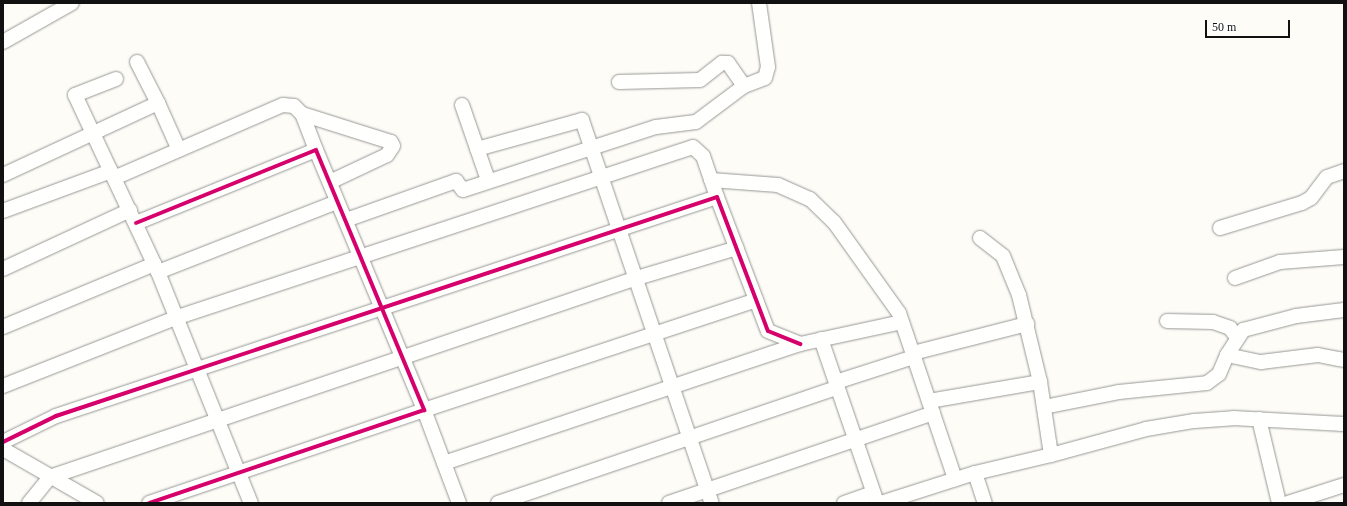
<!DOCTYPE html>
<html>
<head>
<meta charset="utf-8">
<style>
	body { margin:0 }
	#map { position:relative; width:1347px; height:506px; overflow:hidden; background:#fdfcf7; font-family:Georgia,serif }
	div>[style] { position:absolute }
	.roads { filter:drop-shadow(0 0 1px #979795) drop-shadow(0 0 1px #979795) }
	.minor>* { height:14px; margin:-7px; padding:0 7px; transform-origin:7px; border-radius:7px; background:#fffffe }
	.cycleway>* { height:4px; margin:-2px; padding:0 2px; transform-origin:2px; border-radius:2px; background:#d6006c }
	span { translate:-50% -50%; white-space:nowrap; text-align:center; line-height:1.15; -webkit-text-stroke:4px #fff; paint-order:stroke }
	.frame { position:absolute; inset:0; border:4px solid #111; pointer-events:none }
	.scale { position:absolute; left:1205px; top:20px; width:85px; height:18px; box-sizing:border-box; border:2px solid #111; border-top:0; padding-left:5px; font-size:12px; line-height:14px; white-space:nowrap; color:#111; -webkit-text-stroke:3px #fff; paint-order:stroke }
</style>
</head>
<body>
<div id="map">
	<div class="roads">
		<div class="minor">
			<div style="left:3px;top:42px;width:79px;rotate:-29.5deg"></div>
			<div style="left:137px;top:62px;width:46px;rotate:62.9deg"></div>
			<div style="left:116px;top:79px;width:44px;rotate:158.7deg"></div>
			<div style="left:75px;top:95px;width:195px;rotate:64.9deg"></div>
			<div style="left:158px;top:272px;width:249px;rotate:68.1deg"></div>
			<div style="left:619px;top:82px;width:81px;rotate:-1.4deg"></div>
			<div style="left:700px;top:80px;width:28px;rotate:-38deg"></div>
			<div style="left:722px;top:63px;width:6px"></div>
			<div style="left:728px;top:63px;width:28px;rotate:55deg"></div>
			<div style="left:462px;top:105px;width:79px;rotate:70.9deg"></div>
			<div style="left:477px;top:149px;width:109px;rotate:-15.4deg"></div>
			<div style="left:582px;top:120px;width:404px;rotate:71.3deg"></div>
			<div style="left:316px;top:150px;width:39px;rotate:-111deg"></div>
			<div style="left:302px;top:114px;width:93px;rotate:17.5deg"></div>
			<div style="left:391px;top:142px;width:4px;rotate:63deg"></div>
			<div style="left:393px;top:146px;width:11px;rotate:124deg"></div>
			<div style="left:387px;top:155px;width:63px;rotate:154.7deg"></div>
			<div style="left:3px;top:175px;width:171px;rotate:-24.9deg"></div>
			<div style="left:158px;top:103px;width:51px;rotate:65.9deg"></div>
			<div style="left:114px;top:178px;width:184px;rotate:-23.4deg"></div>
			<div style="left:283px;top:105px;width:11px;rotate:5deg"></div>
			<div style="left:294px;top:106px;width:11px;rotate:45deg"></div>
			<div style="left:711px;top:180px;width:67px;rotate:4.3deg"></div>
			<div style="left:778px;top:185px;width:35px;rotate:24deg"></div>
			<div style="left:810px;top:199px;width:33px;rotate:44deg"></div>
			<div style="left:834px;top:222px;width:112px;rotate:54.5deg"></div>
			<div style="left:899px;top:313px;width:46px;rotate:71.2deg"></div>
			<div style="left:3px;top:211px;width:115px;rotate:-20.3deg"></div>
			<div style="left:346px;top:220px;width:117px;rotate:-19.5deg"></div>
			<div style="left:456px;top:181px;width:11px;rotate:52deg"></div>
			<div style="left:463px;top:190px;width:203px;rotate:-18.1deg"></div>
			<div style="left:656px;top:127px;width:40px;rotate:-7.1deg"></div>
			<div style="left:696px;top:122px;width:60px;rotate:-36.9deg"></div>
			<div style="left:744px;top:86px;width:22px;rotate:-21deg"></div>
			<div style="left:765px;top:78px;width:11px;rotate:-75deg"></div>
			<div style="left:768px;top:67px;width:65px;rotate:-98deg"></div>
			<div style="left:136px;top:223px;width:194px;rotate:-22.1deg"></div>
			<div style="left:316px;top:150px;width:282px;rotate:67.4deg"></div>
			<div style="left:424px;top:410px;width:290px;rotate:161.3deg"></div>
			<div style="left:1220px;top:228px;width:86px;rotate:-17deg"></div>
			<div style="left:1302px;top:203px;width:10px;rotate:-29deg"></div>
			<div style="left:1311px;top:198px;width:26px;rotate:-53deg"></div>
			<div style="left:1327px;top:177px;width:18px;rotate:-19deg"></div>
			<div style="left:980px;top:238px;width:29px;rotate:38deg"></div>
			<div style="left:1003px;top:256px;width:42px;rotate:67.7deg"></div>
			<div style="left:1019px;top:295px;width:89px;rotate:76.4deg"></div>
			<div style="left:3px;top:269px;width:140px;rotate:-24.9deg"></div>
			<div style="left:158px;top:272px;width:192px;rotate:-21.4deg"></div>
			<div style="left:1235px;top:278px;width:48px;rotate:-19.6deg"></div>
			<div style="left:1280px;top:262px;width:64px;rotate:-4.5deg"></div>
			<div style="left:1167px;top:321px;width:46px;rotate:1.2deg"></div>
			<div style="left:1213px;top:322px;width:18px;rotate:19deg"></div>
			<div style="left:1230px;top:328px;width:10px;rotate:53deg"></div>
			<div style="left:3px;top:327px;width:164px;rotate:-22.6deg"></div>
			<div style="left:821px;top:339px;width:173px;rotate:71.1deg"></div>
			<div style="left:913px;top:353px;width:118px;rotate:-14.3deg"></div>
			<div style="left:1227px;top:355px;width:30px;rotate:-57deg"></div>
			<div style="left:1243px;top:330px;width:55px;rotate:-14.8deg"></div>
			<div style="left:1296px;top:316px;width:48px;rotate:-7.1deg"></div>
			<div style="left:836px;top:382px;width:82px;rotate:-17.8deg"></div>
			<div style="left:914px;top:357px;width:129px;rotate:71.4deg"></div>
			<div style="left:3px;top:386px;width:188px;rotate:-21.5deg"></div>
			<div style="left:178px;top:317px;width:542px;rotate:-18.27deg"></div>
			<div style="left:693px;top:147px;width:13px;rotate:42deg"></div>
			<div style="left:703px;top:156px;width:43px;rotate:71.1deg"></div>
			<div style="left:929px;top:401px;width:113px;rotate:-9.7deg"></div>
			<div style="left:1040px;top:382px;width:74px;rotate:81.4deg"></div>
			<div style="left:1051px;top:455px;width:78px;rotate:166.7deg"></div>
			<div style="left:1044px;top:407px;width:76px;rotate:-11.3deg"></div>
			<div style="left:1119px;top:392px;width:88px;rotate:-5.8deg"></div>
			<div style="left:1207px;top:383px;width:15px;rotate:-37deg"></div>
			<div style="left:1219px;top:374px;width:21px;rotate:-67deg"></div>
			<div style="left:1227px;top:355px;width:35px;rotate:12deg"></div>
			<div style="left:1261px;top:362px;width:57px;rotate:-7deg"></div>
			<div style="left:1318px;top:355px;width:26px;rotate:11deg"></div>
			<div style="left:1259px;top:419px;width:86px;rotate:76.6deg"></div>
			<div style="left:3px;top:442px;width:59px;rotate:-26.1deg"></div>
			<div style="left:56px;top:416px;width:696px;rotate:-18.33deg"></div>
			<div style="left:717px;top:197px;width:143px;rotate:69.2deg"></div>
			<div style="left:768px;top:331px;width:35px;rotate:22deg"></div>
			<div style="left:3px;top:449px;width:108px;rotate:29.9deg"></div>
			<div style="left:1051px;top:455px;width:98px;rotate:-15.3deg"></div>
			<div style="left:1146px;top:429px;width:49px;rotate:-9.5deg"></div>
			<div style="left:1194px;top:421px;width:39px;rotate:-4deg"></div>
			<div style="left:1233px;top:418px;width:111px;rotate:3.1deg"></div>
			<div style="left:444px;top:463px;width:375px;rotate:-18.5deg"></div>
			<div style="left:800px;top:344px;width:104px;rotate:-12.2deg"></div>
			<div style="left:29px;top:503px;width:33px;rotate:-51deg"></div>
			<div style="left:50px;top:477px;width:620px;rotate:-18.73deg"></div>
			<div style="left:637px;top:278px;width:104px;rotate:-16.7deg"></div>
			<div style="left:459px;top:503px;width:99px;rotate:-110.6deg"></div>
			<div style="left:424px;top:410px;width:350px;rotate:-18.3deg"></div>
			<div style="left:498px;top:503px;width:359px;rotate:-18.8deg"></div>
			<div style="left:669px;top:503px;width:279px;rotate:-18.8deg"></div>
			<div style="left:844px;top:503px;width:31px;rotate:-19deg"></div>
			<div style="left:881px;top:503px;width:99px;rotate:-17.7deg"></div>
			<div style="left:975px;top:473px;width:32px;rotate:72deg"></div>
			<div style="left:1288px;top:503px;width:59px;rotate:-17.8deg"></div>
		</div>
	</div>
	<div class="cycleway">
		<div style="left:136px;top:223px;width:194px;rotate:-22.1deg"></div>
		<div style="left:316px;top:150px;width:282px;rotate:67.4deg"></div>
		<div style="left:424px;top:410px;width:290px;rotate:161.3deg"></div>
		<div style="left:3px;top:442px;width:59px;rotate:-26.1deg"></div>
		<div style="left:56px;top:416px;width:696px;rotate:-18.33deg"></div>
		<div style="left:717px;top:197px;width:143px;rotate:69.2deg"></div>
		<div style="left:768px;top:331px;width:35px;rotate:22deg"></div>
	</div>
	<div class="frame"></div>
	<div class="scale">50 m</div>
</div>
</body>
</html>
